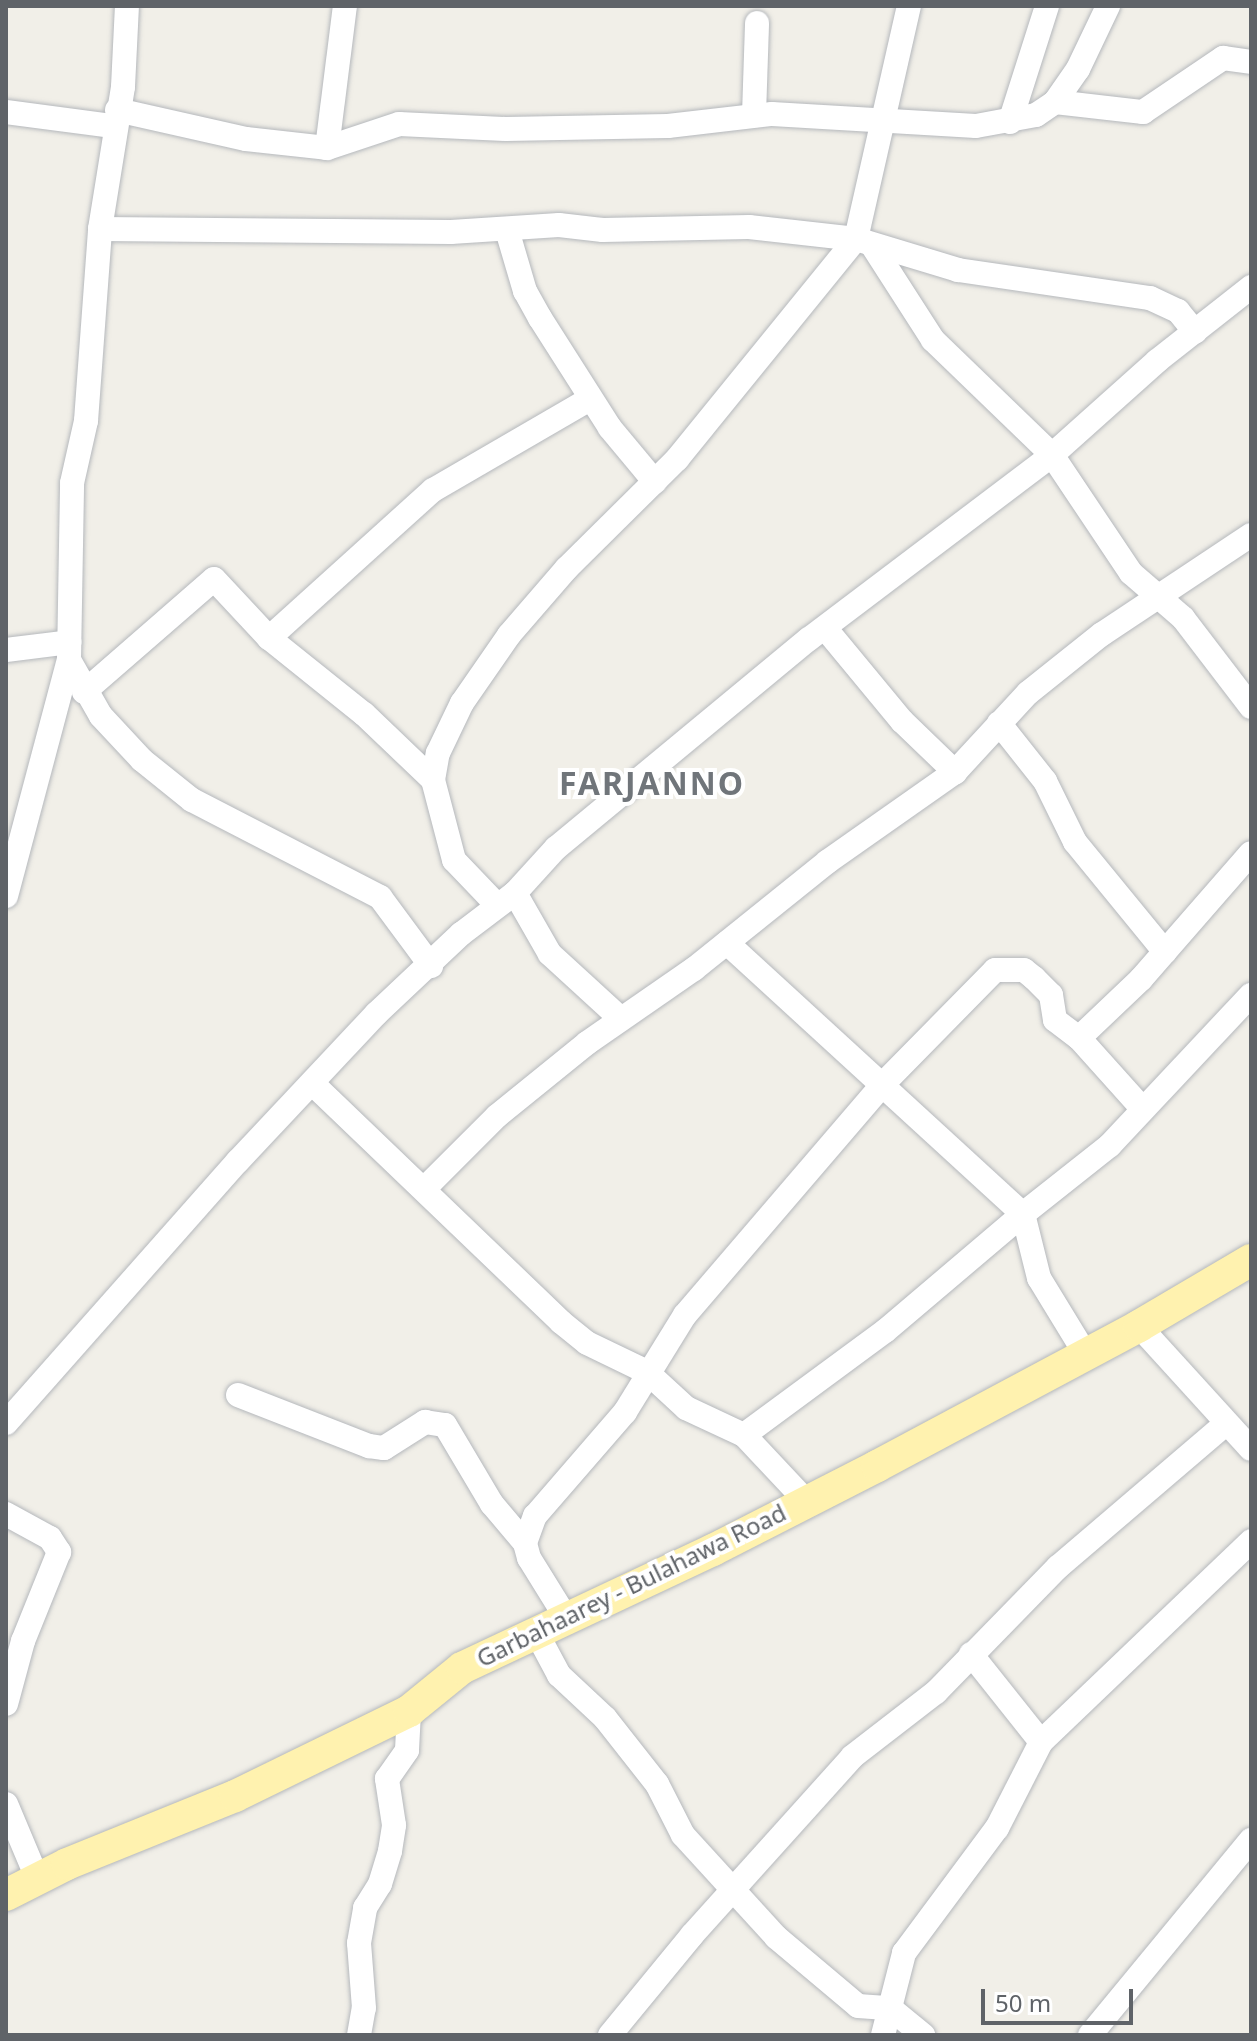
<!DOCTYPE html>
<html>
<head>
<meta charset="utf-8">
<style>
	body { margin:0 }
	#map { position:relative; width:1257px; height:2041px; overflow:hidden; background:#f1efe8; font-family:"Noto Sans",sans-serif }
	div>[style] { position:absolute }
	.roads { filter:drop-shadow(0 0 2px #b5b8bc) drop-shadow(0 0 2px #b5b8bc) }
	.minor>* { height:24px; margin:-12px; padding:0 12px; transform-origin:12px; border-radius:12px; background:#fff }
	.major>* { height:32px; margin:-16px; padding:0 16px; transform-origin:16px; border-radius:16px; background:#fff2af }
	span { translate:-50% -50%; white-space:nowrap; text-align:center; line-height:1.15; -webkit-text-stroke:8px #fff; paint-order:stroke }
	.street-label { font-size:24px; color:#5f6368 }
	.district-label { font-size:32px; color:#70757a; font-weight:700; letter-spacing:2px }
	.frame { position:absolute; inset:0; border:8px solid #5f6368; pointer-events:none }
	.scale { position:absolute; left:981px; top:1989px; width:152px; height:36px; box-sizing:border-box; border:4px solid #5f6368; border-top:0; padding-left:10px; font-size:24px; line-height:28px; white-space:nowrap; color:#5f6368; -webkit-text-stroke:6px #fff; paint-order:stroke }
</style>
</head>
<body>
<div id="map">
	<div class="roads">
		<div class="minor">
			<div style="left:1055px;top:102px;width:89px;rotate:6.5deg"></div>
			<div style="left:1143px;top:112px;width:97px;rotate:-34deg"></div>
			<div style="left:1223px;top:58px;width:28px;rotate:8deg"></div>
			<div style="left:117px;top:110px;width:132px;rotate:12.7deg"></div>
			<div style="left:246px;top:139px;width:81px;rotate:6.3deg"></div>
			<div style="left:327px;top:148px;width:76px;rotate:-18.4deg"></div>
			<div style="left:399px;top:124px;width:107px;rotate:2.7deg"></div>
			<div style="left:506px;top:129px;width:162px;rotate:-1.1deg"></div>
			<div style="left:668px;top:126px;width:105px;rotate:-6.6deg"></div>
			<div style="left:772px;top:114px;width:204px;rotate:3.4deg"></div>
			<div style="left:976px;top:126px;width:61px;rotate:-10.4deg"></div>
			<div style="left:1036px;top:115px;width:23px;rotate:-34deg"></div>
			<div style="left:1055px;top:102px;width:40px;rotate:-55.1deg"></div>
			<div style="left:1078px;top:69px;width:70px;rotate:-64.5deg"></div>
			<div style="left:6px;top:112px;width:108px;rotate:7.5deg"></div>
			<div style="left:754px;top:115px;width:92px;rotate:-88.1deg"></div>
			<div style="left:1010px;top:122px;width:122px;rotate:-72.3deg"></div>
			<div style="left:327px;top:148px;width:143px;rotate:-82.8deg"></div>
			<div style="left:100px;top:229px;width:351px;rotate:0.5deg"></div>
			<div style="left:451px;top:232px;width:108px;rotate:-3.7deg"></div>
			<div style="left:559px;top:225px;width:44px;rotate:6.5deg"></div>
			<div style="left:603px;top:230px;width:146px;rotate:-1.2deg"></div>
			<div style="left:749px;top:227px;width:108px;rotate:6.4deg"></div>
			<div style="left:856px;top:239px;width:107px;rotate:16.9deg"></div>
			<div style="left:958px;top:270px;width:194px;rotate:8.3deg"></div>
			<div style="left:1150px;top:298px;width:31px;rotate:25deg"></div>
			<div style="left:1178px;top:311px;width:27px;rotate:51deg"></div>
			<div style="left:507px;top:230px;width:64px;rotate:73.6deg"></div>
			<div style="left:525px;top:291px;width:31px;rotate:61deg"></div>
			<div style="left:540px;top:318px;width:130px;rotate:57.5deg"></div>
			<div style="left:610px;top:428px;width:70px;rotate:50.2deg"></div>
			<div style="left:872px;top:245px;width:113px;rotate:57.3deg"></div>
			<div style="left:933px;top:340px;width:165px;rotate:44deg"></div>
			<div style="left:1052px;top:455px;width:142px;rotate:56.2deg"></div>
			<div style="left:1131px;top:573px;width:69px;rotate:40.9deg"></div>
			<div style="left:1183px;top:618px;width:112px;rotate:52.6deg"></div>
			<div style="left:825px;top:628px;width:121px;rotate:50.4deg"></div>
			<div style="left:902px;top:721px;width:74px;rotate:43.9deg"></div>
			<div style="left:269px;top:638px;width:221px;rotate:-42.1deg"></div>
			<div style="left:433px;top:490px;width:181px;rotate:-30.1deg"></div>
			<div style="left:6px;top:650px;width:64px;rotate:-7.1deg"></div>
			<div style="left:69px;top:660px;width:64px;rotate:60.3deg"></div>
			<div style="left:101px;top:716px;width:60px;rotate:47deg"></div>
			<div style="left:142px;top:760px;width:64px;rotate:38.7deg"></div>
			<div style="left:192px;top:800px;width:212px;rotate:27.3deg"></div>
			<div style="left:380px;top:897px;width:86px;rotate:53.5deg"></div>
			<div style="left:84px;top:692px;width:172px;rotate:-41deg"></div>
			<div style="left:214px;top:579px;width:81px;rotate:47deg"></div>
			<div style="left:269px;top:638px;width:122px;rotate:38.7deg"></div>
			<div style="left:364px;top:714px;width:95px;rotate:43.7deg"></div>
			<div style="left:999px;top:723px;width:74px;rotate:51.6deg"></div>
			<div style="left:1045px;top:781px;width:68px;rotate:63.8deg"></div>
			<div style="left:1075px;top:842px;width:142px;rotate:50.7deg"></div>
			<div style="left:515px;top:893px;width:70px;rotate:60.2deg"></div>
			<div style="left:550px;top:954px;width:96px;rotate:42.5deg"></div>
			<div style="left:6px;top:896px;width:244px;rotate:-75.1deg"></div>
			<div style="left:69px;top:660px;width:177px;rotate:-89deg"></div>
			<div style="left:72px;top:483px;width:64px;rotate:-77.3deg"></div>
			<div style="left:86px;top:421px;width:193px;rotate:-85.8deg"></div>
			<div style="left:100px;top:229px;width:144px;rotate:-80.8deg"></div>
			<div style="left:123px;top:87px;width:81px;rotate:-87.2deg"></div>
			<div style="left:497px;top:905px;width:62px;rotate:-133.7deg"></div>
			<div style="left:454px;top:860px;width:83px;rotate:-104.7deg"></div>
			<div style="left:433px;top:780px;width:27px;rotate:-80deg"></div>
			<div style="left:438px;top:753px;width:55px;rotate:-64.4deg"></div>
			<div style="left:462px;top:703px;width:83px;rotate:-55.3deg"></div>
			<div style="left:509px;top:635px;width:89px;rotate:-49.1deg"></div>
			<div style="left:567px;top:568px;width:155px;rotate:-44.7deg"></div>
			<div style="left:677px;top:459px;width:284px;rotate:-50.9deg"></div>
			<div style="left:856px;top:239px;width:239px;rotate:-77.2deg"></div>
			<div style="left:727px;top:943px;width:401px;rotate:42.5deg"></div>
			<div style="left:1023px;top:1214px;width:181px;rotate:139.7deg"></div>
			<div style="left:885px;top:1331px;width:175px;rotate:143.6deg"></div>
			<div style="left:1079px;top:1038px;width:86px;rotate:-43.6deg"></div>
			<div style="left:1141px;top:979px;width:167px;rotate:-48.9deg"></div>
			<div style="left:313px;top:1084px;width:344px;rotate:43.8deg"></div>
			<div style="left:561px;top:1322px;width:33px;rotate:39deg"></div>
			<div style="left:587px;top:1343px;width:67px;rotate:25.8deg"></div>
			<div style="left:647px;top:1372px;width:53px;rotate:42.7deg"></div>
			<div style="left:686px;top:1408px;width:64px;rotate:25deg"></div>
			<div style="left:744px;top:1435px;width:89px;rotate:46.8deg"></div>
			<div style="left:425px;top:1188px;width:102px;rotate:-45deg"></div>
			<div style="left:497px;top:1116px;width:116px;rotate:-39deg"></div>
			<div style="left:587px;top:1043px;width:130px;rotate:-34.7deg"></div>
			<div style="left:694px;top:969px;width:171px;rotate:-38.8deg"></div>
			<div style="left:827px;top:862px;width:156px;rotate:-35.1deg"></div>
			<div style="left:955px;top:772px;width:108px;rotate:-47.3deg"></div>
			<div style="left:1028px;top:693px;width:95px;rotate:-38.6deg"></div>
			<div style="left:1102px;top:634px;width:179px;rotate:-33.6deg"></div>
			<div style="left:1139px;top:1326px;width:166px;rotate:47.7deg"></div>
			<div style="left:1086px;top:1355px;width:90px;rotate:-121.4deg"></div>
			<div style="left:1039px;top:1278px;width:66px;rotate:-104deg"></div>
			<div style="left:1023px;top:1214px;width:111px;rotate:-38.4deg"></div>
			<div style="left:1110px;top:1145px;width:206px;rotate:-46.8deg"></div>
			<div style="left:238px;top:1395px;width:141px;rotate:21.3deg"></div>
			<div style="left:369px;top:1446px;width:15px;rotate:8deg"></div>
			<div style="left:384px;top:1448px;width:49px;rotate:-32.4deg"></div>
			<div style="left:425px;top:1422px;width:20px;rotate:9deg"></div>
			<div style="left:445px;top:1425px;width:92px;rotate:59.3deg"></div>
			<div style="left:492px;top:1504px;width:51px;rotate:49.8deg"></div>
			<div style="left:6px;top:1423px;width:350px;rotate:-48.5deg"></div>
			<div style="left:238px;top:1161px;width:202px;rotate:-46.8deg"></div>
			<div style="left:376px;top:1014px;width:117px;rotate:-43.3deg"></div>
			<div style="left:461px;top:934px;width:68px;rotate:-37.2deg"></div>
			<div style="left:515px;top:893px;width:61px;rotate:-47.7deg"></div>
			<div style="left:556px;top:848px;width:328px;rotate:-39.6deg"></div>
			<div style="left:809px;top:639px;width:305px;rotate:-37.1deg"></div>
			<div style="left:1052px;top:455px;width:141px;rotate:-41.8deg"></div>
			<div style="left:1157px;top:361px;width:120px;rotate:-38.2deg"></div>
			<div style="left:6px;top:1514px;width:50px;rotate:28.6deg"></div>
			<div style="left:50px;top:1538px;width:17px;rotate:57deg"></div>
			<div style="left:59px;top:1552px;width:96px;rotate:112deg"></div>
			<div style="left:23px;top:1641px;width:65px;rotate:105.1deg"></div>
			<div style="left:565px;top:1616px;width:68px;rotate:-121.8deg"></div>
			<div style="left:529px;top:1558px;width:16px;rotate:-105deg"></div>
			<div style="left:525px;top:1543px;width:29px;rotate:-70deg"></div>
			<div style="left:535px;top:1516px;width:138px;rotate:-49.1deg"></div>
			<div style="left:625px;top:1412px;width:114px;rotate:-58.3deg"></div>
			<div style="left:685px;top:1315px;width:304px;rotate:-49.4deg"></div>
			<div style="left:883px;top:1084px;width:160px;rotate:-45.5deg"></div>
			<div style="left:995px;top:970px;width:29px"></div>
			<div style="left:1024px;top:970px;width:13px;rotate:39deg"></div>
			<div style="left:1034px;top:978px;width:24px;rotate:45deg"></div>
			<div style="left:1051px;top:995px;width:25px;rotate:81deg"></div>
			<div style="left:1055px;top:1020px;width:30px;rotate:37deg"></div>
			<div style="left:1079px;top:1038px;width:93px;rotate:48.1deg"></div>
			<div style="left:535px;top:1630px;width:51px;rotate:61.9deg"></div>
			<div style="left:559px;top:1675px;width:63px;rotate:43.1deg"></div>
			<div style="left:605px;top:1718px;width:84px;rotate:51.8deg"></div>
			<div style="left:657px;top:1784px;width:57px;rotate:63deg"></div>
			<div style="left:683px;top:1835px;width:138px;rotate:47.6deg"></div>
			<div style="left:776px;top:1937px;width:107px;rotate:40.1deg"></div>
			<div style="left:858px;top:2006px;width:32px;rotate:4deg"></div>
			<div style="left:890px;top:2008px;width:43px;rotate:39.3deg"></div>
			<div style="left:971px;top:1654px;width:112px;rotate:51.5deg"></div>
			<div style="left:6px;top:1804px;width:82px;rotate:67.2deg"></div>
			<div style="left:359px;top:2035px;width:27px;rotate:-80deg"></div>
			<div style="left:364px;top:2008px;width:65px;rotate:-94.4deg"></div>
			<div style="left:359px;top:1943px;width:36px;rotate:-80deg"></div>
			<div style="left:365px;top:1908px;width:28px;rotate:-58deg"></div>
			<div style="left:380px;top:1884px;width:34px;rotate:-73deg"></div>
			<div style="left:390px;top:1851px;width:26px;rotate:-81deg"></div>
			<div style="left:394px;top:1825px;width:47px;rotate:-98.7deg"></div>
			<div style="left:387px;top:1779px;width:35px;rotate:-55deg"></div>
			<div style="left:407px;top:1750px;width:39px;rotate:-87deg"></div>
			<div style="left:610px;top:2035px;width:129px;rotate:-50.6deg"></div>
			<div style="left:692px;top:1935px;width:239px;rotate:-48deg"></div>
			<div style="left:852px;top:1757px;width:106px;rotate:-37.7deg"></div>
			<div style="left:936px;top:1692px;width:175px;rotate:-45.7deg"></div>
			<div style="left:1058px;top:1567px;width:218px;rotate:-40.5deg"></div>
			<div style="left:883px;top:2035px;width:85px;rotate:-75.6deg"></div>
			<div style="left:904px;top:1953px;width:156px;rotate:-53.4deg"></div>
			<div style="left:997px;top:1828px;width:97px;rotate:-62.9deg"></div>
			<div style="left:1041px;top:1742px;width:291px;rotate:-43.7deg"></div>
			<div style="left:1090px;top:2035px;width:253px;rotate:-50.5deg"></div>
		</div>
		<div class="major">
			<div style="left:6px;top:1895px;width:68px;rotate:-26.9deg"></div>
			<div style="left:67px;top:1864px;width:181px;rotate:-22deg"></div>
			<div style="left:235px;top:1796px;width:194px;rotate:-26deg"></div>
			<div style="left:409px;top:1711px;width:68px;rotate:-39.1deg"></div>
			<div style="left:462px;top:1668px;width:277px;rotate:-25.2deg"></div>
			<div style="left:713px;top:1550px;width:184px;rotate:-27.1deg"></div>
			<div style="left:877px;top:1466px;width:297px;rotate:-28.1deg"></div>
			<div style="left:1139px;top:1326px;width:130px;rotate:-30.5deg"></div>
		</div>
	</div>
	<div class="street-label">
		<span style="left:631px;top:1585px;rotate:-26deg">Garbahaarey - Bulahawa Road</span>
	</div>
	<div class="district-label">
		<span style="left:652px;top:783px">FARJANNO</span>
	</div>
	<div class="frame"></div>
	<div class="scale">50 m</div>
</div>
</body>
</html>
